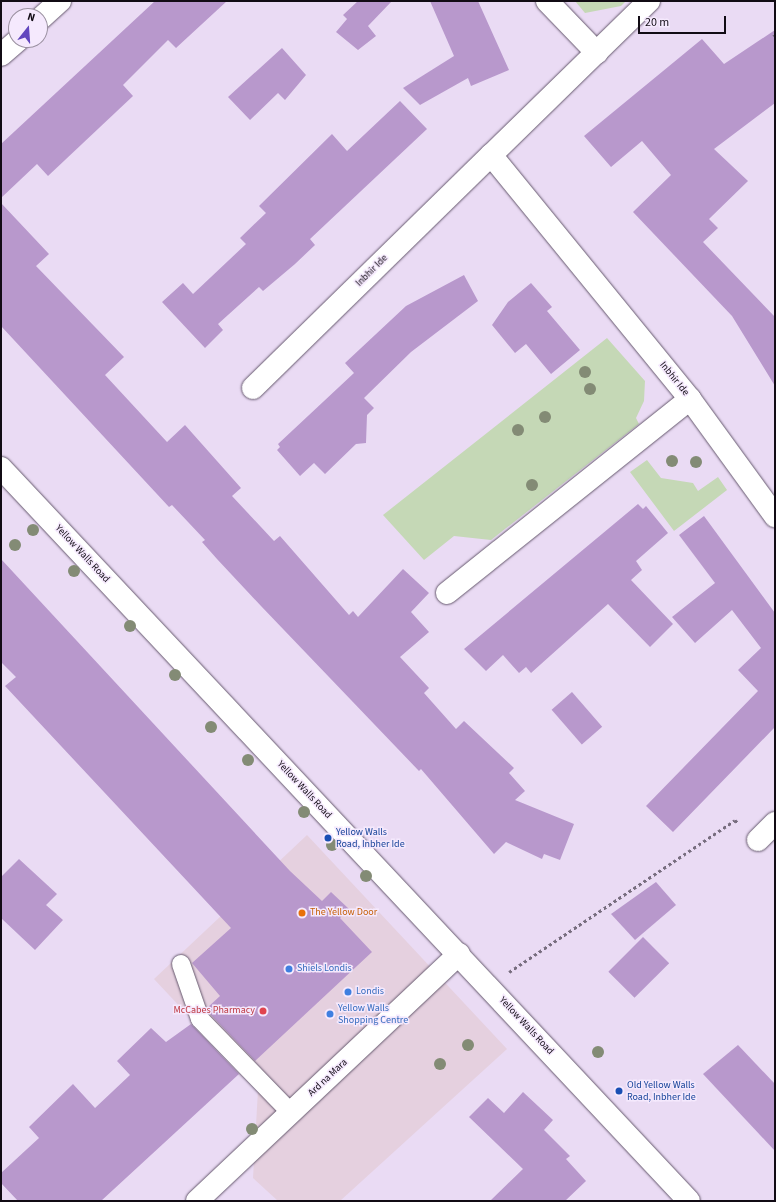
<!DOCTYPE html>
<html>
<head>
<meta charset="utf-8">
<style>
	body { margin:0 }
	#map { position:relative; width:776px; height:1202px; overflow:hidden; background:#eadbf4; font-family:"Source Sans 3",sans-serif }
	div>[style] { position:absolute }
	.commercial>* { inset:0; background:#e5d0df }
	.green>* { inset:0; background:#c5d8b6 }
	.building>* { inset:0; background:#b898cc; transform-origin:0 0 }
	.path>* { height:2.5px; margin-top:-1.25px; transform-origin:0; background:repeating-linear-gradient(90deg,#776d7e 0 3px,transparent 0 6px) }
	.roads { filter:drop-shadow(0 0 1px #66596e) drop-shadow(0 0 1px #66596e) }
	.service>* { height:18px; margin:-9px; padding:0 9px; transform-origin:9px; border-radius:9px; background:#fff }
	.minor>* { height:22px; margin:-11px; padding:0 11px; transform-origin:11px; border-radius:11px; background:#fff }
	.tertiary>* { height:22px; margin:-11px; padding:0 11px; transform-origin:11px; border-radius:11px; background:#fff }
	.trees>* { width:12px; height:12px; margin:-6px; border-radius:50%; background:#838b75 }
	.dots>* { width:11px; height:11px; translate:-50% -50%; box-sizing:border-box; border:2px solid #f5e9fd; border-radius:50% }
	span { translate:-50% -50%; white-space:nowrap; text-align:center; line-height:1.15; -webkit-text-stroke:3px #f5e9fd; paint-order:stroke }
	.street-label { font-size:10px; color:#110b14 }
	.transit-label { font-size:10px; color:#164399 }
	.left { translate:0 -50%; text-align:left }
	.food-label { font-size:10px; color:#c56008 }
	.shop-label { font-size:10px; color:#366cbe }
	.health-label { font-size:10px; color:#be3a42 }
	.right { translate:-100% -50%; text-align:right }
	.frame { position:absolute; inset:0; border:2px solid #110b14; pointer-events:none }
	.north { position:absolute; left:8px; top:8px; width:40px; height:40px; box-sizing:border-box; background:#f5e9fd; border:1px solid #9a90a0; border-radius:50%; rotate:17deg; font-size:11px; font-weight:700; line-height:16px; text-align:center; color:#110b14 }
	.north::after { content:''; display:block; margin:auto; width:14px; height:18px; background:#6246be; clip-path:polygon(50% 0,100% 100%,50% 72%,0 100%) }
	.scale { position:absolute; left:638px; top:16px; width:88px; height:18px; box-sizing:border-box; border:2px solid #110b14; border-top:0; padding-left:5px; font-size:12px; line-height:14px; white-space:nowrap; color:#110b14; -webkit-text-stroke:3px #f5e9fd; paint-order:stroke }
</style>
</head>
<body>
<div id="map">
	<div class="commercial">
		<div style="clip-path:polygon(307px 835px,507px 1049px,340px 1201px,278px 1201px,253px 1178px,258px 1090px,154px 979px)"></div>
	</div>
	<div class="green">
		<div style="clip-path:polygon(575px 1px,626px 1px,621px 6px,585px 13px)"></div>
		<div style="clip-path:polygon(607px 338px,645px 381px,644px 401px,636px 418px,639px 424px,491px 540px,454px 536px,424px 560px,383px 515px)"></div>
		<div style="clip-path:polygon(647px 460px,661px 478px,693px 483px,698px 491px,718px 477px,727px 490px,674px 531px,630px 472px)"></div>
	</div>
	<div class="building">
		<div style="clip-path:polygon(155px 1px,227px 1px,176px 48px,168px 40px,123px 85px,133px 96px,48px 176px,37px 164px,1px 198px,1px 144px)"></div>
		<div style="clip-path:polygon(358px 1px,392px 1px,368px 26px,376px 36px,358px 50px,336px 32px,347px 19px,343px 15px)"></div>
		<div style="clip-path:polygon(430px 1px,478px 1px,509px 70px,471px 86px,468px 78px,420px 105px,403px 88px,454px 56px)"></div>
		<div style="clip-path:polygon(775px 30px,775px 103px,714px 149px,748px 181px,709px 219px,718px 228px,703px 242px,775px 317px,775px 386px,732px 316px,633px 212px,671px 175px,642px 141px,611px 167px,584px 136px,702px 39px,724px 64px)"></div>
		<div style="clip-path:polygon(282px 48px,306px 75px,285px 100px,278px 93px,250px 120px,228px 97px)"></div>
		<div style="clip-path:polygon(400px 101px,427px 129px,310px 239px,315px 245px,295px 264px,263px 291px,259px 287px,218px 324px,223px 330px,205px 348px,162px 302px,183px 283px,193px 294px,246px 244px,240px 238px,266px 213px,259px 206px,332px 134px,347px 151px)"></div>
		<div style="clip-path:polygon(1px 203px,49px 254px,36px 266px,124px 357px,105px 375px,167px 442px,185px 425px,241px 488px,232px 496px,274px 541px,280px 536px,349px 615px,353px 611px,358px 617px,403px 569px,429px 593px,411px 612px,429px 632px,400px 657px,429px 688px,424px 693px,456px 729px,464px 721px,514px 768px,509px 773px,525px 791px,515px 800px,574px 824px,560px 860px,544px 854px,542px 859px,506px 842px,494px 854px,421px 769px,419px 771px,261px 606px,217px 559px,202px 542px,205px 540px,172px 505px,169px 507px,1px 326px)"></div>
		<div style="clip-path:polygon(464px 275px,478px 301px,411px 352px,364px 398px,374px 408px,367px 415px,366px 443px,356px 444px,325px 474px,314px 463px,300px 476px,277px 450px,280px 447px,278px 444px,354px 373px,345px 363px,406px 306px)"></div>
		<div style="clip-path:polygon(531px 283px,552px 307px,547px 311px,580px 350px,551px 374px,526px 344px,515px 353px,492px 325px,508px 302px)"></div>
		<div style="clip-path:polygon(638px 504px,643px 509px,646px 506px,668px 533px,636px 561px,642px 570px,631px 580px,673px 624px,650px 647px,608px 604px,531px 673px,526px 667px,519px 673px,503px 655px,486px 671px,464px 649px)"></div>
		<div style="clip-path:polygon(704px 516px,775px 613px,775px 727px,673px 832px,646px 806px,758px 691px,738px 670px,761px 648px,732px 610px,695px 643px,672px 617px,715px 583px,679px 535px)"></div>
		<div style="clip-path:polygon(1px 559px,290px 871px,322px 901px,331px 892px,349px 909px,340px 918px,372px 952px,255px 1061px,209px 1013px,207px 1008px,220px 996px,192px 963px,231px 928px,5px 686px,16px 677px,1px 662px)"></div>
		<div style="left:572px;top:692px;width:46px;height:27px;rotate:49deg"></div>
		<div style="clip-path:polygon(19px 859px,57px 894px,46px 905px,63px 920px,35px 950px,1px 918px,1px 877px)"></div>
		<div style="clip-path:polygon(656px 882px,676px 905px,635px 940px,611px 914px)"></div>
		<div style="left:643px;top:937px;width:37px;height:49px;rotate:45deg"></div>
		<div style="clip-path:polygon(191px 1024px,239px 1074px,101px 1201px,18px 1201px,1px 1183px,1px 1173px,39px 1138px,29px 1127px,73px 1084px,95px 1108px,130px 1075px,117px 1061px,151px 1028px,166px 1042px)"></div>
		<div style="clip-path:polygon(738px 1045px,775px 1084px,775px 1151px,703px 1074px)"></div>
		<div style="clip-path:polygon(523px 1092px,553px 1120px,544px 1130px,570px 1156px,566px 1159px,586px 1181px,565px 1201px,490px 1201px,523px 1169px,469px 1117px,488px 1098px,504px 1113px)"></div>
	</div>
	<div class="path">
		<div style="left:774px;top:34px;width:2px;rotate:63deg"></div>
		<div style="left:509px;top:972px;width:272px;rotate:-33.9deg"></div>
		<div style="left:735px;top:820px;width:4px;rotate:45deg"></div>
	</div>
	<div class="roads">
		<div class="service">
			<div style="left:181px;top:964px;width:58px;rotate:70.9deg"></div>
			<div style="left:200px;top:1019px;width:131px;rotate:45.9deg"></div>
		</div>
		<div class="minor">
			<div style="left:547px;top:1px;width:72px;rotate:46.1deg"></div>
			<div style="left:649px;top:1px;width:221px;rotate:135.7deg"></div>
			<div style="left:491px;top:155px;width:315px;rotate:50.8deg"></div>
			<div style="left:690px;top:399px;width:145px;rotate:54deg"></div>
			<div style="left:253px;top:388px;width:333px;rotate:-44.4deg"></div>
			<div style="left:447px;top:593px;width:311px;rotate:-38.6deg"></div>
			<div style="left:758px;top:840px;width:24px;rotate:-45deg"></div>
			<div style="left:197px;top:1201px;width:360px;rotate:-43.3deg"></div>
		</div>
		<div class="tertiary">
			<div style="left:40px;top:19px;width:27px;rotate:-42deg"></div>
			<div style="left:1px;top:55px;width:23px;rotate:-41deg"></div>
			<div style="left:1px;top:468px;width:1005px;rotate:46.81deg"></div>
		</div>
	</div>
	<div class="trees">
		<div style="left:585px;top:372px"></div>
		<div style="left:590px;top:389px"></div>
		<div style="left:545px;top:417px"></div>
		<div style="left:518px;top:430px"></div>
		<div style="left:672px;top:461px"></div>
		<div style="left:696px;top:462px"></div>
		<div style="left:532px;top:485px"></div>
		<div style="left:33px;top:530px"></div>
		<div style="left:15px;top:545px"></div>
		<div style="left:74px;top:571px"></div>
		<div style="left:130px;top:626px"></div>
		<div style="left:175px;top:675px"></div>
		<div style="left:211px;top:727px"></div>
		<div style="left:248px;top:760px"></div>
		<div style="left:304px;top:812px"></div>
		<div style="left:332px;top:845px"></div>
		<div style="left:366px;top:876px"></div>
		<div style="left:468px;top:1045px"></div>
		<div style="left:598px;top:1052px"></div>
		<div style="left:440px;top:1064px"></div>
		<div style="left:252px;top:1129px"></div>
	</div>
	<div class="dots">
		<div style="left:328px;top:838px;background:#1a4fb4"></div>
		<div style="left:302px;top:913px;background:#e8710a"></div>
		<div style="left:289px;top:969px;background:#3f7fe0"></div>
		<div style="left:348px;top:992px;background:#3f7fe0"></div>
		<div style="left:263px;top:1011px;background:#e0444e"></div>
		<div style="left:330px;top:1014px;background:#3f7fe0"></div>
		<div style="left:619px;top:1091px;background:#1a4fb4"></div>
	</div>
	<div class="street-label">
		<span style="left:372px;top:271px;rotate:-45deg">Inbhir Ide</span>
		<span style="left:674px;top:379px;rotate:51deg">Inbhir Ide</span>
		<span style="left:82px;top:554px;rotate:47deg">Yellow Walls Road</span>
		<span style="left:304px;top:790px;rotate:47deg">Yellow Walls Road</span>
		<span style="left:526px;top:1026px;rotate:47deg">Yellow Walls Road</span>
		<span style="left:328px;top:1078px;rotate:-43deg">Ard na Mara</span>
	</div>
	<div class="transit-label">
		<span class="left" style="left:336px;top:838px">Yellow Walls<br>Road, Inbher Ide</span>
		<span class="left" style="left:627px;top:1091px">Old Yellow Walls<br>Road, Inbher Ide</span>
	</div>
	<div class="food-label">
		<span class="left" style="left:310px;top:913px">The Yellow Door</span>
	</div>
	<div class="shop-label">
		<span class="left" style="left:297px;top:969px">Shiels Londis</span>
		<span class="left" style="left:356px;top:992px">Londis</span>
		<span class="left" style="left:338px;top:1014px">Yellow Walls<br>Shopping Centre</span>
	</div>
	<div class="health-label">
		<span class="right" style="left:255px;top:1011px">McCabes Pharmacy</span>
	</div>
	<div class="frame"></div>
	<div class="north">N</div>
	<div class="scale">20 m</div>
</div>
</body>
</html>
